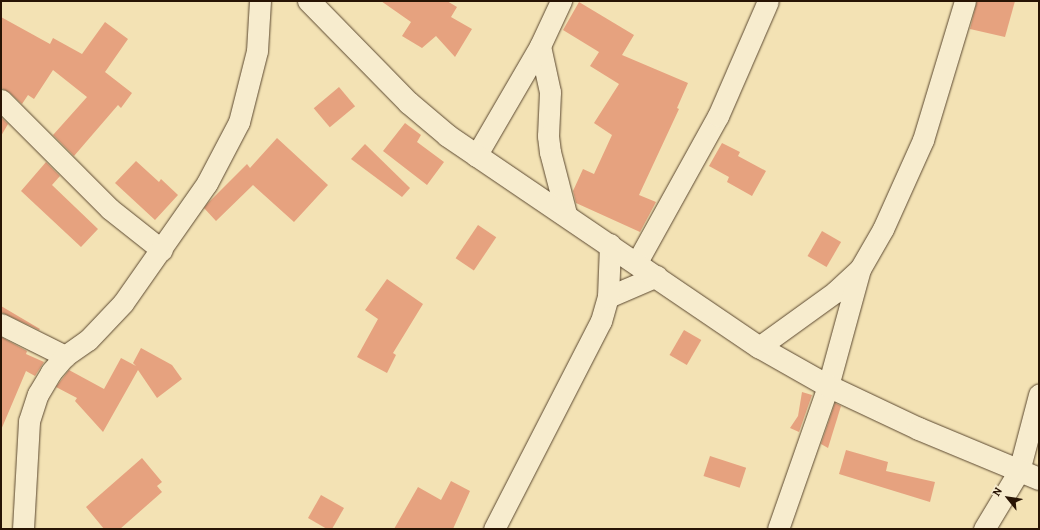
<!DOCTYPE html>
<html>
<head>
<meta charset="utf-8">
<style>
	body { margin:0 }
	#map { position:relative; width:1040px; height:530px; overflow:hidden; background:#f3e2b4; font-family:Alegreya,serif }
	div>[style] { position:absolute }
	.building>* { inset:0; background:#e6a27f; transform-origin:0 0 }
	.roads { filter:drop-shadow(0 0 1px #5b4830) drop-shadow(0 0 1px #5b4830) }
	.street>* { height:21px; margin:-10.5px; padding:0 10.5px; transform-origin:10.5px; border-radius:10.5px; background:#f7ecce }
	.secondary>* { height:22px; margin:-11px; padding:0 11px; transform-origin:11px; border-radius:11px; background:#f7ecce }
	span { translate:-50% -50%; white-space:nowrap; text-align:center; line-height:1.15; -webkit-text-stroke:3px #f7ecce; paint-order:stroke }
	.frame { position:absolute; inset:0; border:2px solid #281404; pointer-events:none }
	.north { position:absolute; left:988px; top:478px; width:40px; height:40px; -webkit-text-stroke:3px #f7ecce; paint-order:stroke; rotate:300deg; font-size:11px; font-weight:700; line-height:16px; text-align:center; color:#281404 }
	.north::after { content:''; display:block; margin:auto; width:14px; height:18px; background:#281404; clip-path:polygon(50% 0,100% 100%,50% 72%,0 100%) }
</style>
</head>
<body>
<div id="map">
	<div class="building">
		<div style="clip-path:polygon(381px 1px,447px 1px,457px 7px,451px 17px,472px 29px,455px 57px,436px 36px,422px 48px,402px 36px,411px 22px)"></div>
		<div style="clip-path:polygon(977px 1px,1015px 1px,1005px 37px,970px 29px)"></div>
		<div style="clip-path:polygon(579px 2px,634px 35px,622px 55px,688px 83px,677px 108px,679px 109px,639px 195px,656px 202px,640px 232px,576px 203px,573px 191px,583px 169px,594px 174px,612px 135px,594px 123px,619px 84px,590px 66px,599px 52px,563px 30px)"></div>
		<div style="clip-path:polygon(1px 17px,50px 44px,53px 38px,82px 54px,105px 22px,128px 39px,105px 72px,132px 93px,121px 108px,118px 105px,74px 156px,53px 135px,87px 97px,53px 70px,34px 99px,28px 95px,22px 104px,9px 92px,1px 88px)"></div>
		<div style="left:339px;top:87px;width:25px;height:33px;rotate:50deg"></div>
		<div style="clip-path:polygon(1px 117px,8px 124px,1px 136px)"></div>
		<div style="clip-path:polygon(405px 123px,421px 135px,417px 142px,444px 162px,427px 185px,383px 151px)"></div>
		<div style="clip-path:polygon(277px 138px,328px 185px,294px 222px,253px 185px,216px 221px,204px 208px,207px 204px,247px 164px,250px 168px)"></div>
		<div style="clip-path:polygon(722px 143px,740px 152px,738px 156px,766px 171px,752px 196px,727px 182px,729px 177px,709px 166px)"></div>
		<div style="clip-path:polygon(365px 144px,410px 188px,402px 197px,351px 159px)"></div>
		<div style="clip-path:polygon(136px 161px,159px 182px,161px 179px,178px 195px,155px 220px,115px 183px)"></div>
		<div style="clip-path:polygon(46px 162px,60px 176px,52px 185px,98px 229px,81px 247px,21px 191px)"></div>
		<div style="left:478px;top:225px;width:22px;height:40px;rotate:34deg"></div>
		<div style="left:822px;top:231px;width:22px;height:29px;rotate:30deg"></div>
		<div style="clip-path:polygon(387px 279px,423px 304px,393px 353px,396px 355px,387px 373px,357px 357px,378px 319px,365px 310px)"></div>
		<div style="clip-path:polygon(1px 306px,40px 329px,39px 330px,1px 312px)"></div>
		<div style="left:684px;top:330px;width:20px;height:29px;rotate:30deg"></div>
		<div style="clip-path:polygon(1px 337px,27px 351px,26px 354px,44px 362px,35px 376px,26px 371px,1px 430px)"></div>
		<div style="clip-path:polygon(141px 348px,172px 365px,182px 379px,157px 398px,138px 370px,103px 432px,75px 401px,77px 398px,56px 387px,69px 370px,104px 389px,121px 358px,136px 366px,133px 363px)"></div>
		<div style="clip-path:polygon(802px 392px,812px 395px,799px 432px,790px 428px,798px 416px)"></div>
		<div style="clip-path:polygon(835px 403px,841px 406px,828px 448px,821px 444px)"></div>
		<div style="clip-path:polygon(846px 450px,888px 462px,886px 471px,935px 482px,930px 502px,839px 474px)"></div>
		<div style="left:710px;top:456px;width:38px;height:21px;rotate:18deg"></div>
		<div style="clip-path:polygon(142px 458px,162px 482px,157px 486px,162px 492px,120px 529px,104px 529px,86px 507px)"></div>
		<div style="clip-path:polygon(451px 481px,470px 491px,453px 529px,394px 529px,418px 487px,441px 500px)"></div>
		<div style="clip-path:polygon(321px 495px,344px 508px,332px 529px,327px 529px,308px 518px)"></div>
	</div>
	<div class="roads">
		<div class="street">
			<div style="left:540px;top:46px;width:47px;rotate:77.7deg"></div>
			<div style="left:550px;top:92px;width:44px;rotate:92.6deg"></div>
			<div style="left:548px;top:136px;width:16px;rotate:83deg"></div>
			<div style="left:550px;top:152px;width:64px;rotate:75.5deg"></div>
			<div style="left:1px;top:100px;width:154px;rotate:45deg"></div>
			<div style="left:110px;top:209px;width:66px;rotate:38.3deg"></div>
			<div style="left:476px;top:156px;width:127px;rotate:-59.8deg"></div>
			<div style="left:540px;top:46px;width:50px;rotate:-65deg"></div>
			<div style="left:637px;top:262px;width:167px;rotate:-61deg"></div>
			<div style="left:718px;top:116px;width:125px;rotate:-66.5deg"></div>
			<div style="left:608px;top:297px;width:53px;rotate:-23.2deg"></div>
			<div style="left:1px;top:324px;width:72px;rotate:26.6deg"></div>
			<div style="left:759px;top:347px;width:94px;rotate:-35.9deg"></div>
			<div style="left:835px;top:292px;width:34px;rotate:-43deg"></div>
			<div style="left:860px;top:269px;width:46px;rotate:-60.1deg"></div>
			<div style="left:883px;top:229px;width:98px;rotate:-65.8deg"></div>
			<div style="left:923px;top:140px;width:145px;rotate:-73.2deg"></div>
			<div style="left:23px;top:529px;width:108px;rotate:-86.8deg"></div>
			<div style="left:29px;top:421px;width:28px;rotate:-72deg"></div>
			<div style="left:38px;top:394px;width:26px;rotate:-59deg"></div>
			<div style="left:51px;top:372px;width:21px;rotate:-49deg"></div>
			<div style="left:65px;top:356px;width:28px;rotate:-35deg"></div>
			<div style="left:88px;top:340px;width:51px;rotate:-46.6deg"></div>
			<div style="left:123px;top:303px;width:146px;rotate:-55deg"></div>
			<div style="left:207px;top:183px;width:69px;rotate:-62.3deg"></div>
			<div style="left:239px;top:122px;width:73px;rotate:-75.8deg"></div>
			<div style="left:257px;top:51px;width:50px;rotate:-86.6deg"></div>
			<div style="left:494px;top:529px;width:234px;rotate:-62.8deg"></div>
			<div style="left:601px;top:321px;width:25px;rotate:-74deg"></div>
			<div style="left:608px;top:297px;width:53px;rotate:-87.8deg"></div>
			<div style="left:778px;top:529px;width:151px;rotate:-70.7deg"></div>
			<div style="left:828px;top:386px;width:121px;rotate:-74.7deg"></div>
			<div style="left:984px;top:529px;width:68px;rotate:-58.9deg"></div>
			<div style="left:1019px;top:471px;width:79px;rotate:-75.3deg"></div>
		</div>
		<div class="secondary">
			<div style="left:309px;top:1px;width:143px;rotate:45.6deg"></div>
			<div style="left:409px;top:103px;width:51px;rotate:40.2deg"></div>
			<div style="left:448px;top:136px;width:376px;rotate:34.2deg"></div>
			<div style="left:759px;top:347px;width:79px;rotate:29.5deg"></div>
			<div style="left:828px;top:386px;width:101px;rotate:25.3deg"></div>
			<div style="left:919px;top:429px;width:130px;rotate:22.6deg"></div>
		</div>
	</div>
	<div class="frame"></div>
	<div class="north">N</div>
</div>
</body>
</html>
